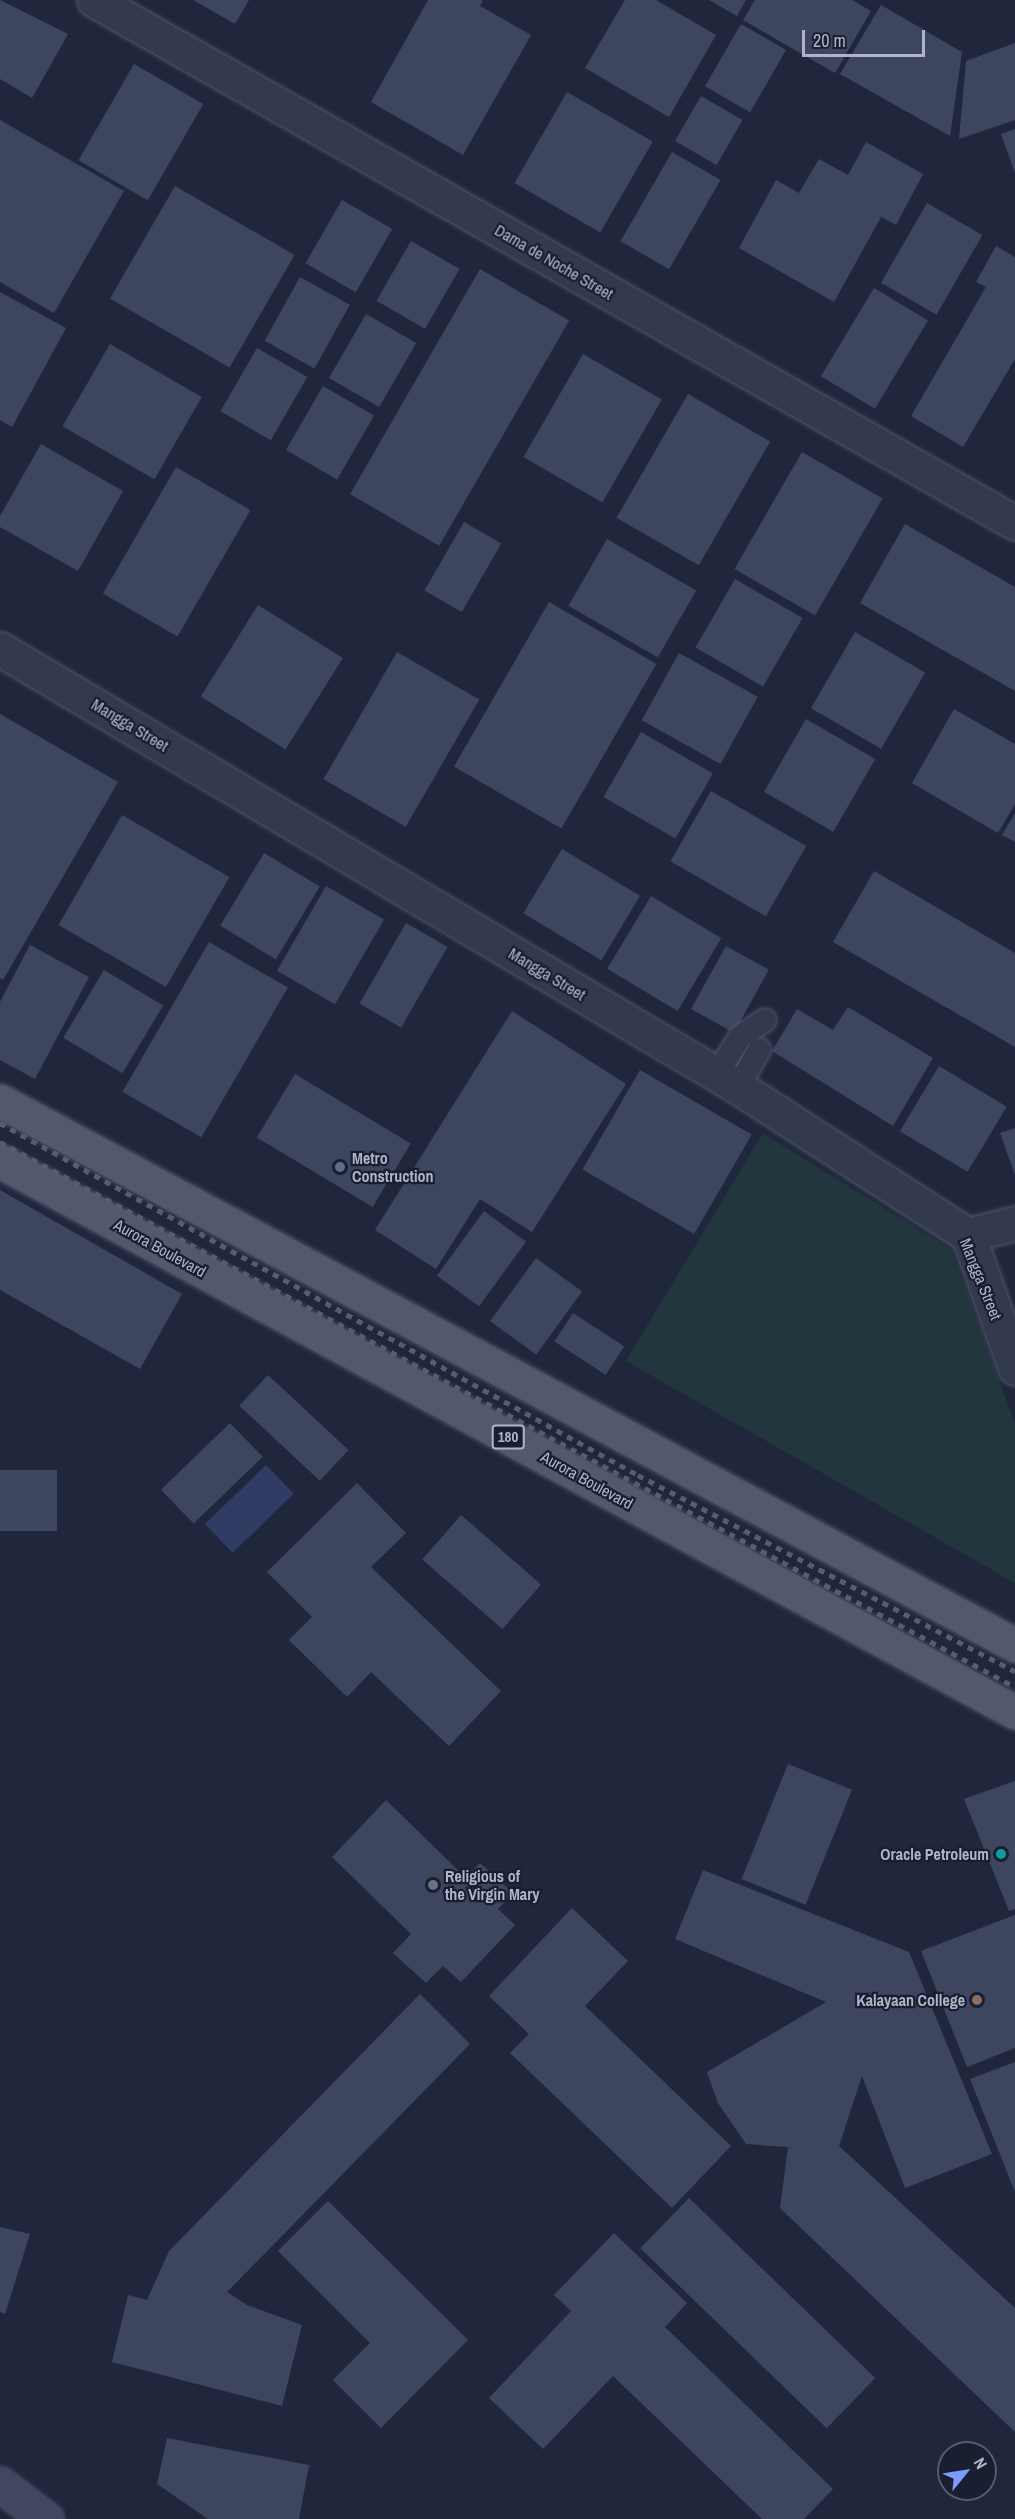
<!DOCTYPE html>
<html>
<head>
<meta charset="utf-8">
<style>
	body { margin:0 }
	#map { position:relative; width:1015px; height:2519px; overflow:hidden; background:#20273d; font-family:"Archivo Narrow",sans-serif }
	div>[style] { position:absolute }
	.green>* { inset:0; background:#22363e }
	.water>* { inset:0; background:#303c63; transform-origin:0 0 }
	.building>* { inset:0; background:#3e465f; transform-origin:0 0 }
	.roads { filter:drop-shadow(0 0 2px #4f5468) drop-shadow(0 0 2px #4f5468) }
	.lane>* { height:22px; margin:-11px; padding:0 11px; transform-origin:11px; border-radius:11px; background:#343a4d }
	.street>* { height:33px; margin:-16.5px; padding:0 16.5px; transform-origin:16.5px; border-radius:16.5px; background:#343a4d }
	.secondary>* { height:33px; margin:-16.5px; padding:0 16.5px; transform-origin:16.5px; border-radius:16.5px; background:#414760 }
	.primary>* { height:33px; margin:-16.5px; padding:0 16.5px; transform-origin:16.5px; border-radius:16.5px; background:#52586d }
	.rail>* { height:4.5px; margin-top:-2.25px; transform-origin:0; background:repeating-linear-gradient(90deg,#555d74 0 6px,transparent 0 12px) }
	.dots>* { width:16px; height:16px; translate:-50% -50%; box-sizing:border-box; border:3px solid #191f31; border-radius:50% }
	span { translate:-50% -50%; white-space:nowrap; text-align:center; line-height:1.15; -webkit-text-stroke:4.5px #191f31; paint-order:stroke }
	.shield-label span { padding:2px 4px; background:#191f31; border:2px solid; border-radius:4px; -webkit-text-stroke-width:0 }
	.shield-label { font-size:15px; color:#afb4c9; font-weight:700 }
	.street-label { font-size:16px; color:#afb4c9 }
	.poi-label { font-size:16px; color:#afb4c9; font-weight:700 }
	.left { translate:0 -50%; text-align:left }
	.right { translate:-100% -50%; text-align:right }
	.north { position:absolute; left:937px; top:2441px; width:60px; height:60px; box-sizing:border-box; background:#191f31; border:2px solid #555b6e; border-radius:50%; rotate:60deg; font-size:16px; font-weight:700; line-height:24px; text-align:center; color:#afb4c9 }
	.north::after { content:''; display:block; margin:auto; width:21px; height:27px; background:#7e99ff; clip-path:polygon(50% 0,100% 100%,50% 72%,0 100%) }
	.scale { position:absolute; left:802px; top:30px; width:123px; height:27px; box-sizing:border-box; border:3px solid #afb4c9; border-top:0; padding-left:8px; font-size:18px; line-height:21px; white-space:nowrap; color:#afb4c9; -webkit-text-stroke:4px #191f31; paint-order:stroke }
</style>
</head>
<body>
<div id="map">
	<div class="green">
		<div style="clip-path:polygon(763px 1133px,952px 1250px,1015px 1424px,1015px 1583px,626px 1361px)"></div>
	</div>
	<div class="water">
		<div style="left:266px;top:1465px;width:40px;height:85px;rotate:46deg"></div>
	</div>
	<div class="building">
		<div style="clip-path:polygon(0 0,68px 34px,32px 98px,0 79px)"></div>
		<div style="clip-path:polygon(193px 0,249px 0,235px 24px)"></div>
		<div style="clip-path:polygon(428px 0,483px 0,480px 6px,531px 35px,463px 155px,371px 102px)"></div>
		<div style="clip-path:polygon(625px 0,656px 0,716px 35px,669px 117px,585px 68px)"></div>
		<div style="clip-path:polygon(709px 0,746px 0,737px 16px)"></div>
		<div style="clip-path:polygon(755px 0,852px 0,871px 11px,835px 73px,743px 20px)"></div>
		<div style="clip-path:polygon(881px 5px,962px 52px,950px 136px,840px 74px)"></div>
		<div style="left:741px;top:24px;width:52px;height:72px;rotate:30deg"></div>
		<div style="clip-path:polygon(1015px 43px,1015px 120px,959px 139px,966px 61px)"></div>
		<div style="left:134px;top:64px;width:80px;height:111px;rotate:30deg"></div>
		<div style="left:567px;top:92px;width:99px;height:105px;rotate:30deg"></div>
		<div style="left:701px;top:96px;width:48px;height:52px;rotate:30deg"></div>
		<div style="clip-path:polygon(0 120px,124px 191px,54px 313px,0 282px)"></div>
		<div style="clip-path:polygon(1015px 129px,1015px 173px,1001px 134px)"></div>
		<div style="clip-path:polygon(866px 142px,923px 174px,896px 225px,881px 217px,834px 302px,739px 248px,776px 180px,799px 193px,819px 159px,848px 175px)"></div>
		<div style="left:672px;top:152px;width:56px;height:103px;rotate:30deg"></div>
		<div style="left:175px;top:186px;width:138px;height:130px;rotate:30deg"></div>
		<div style="left:342px;top:200px;width:58px;height:73px;rotate:30deg"></div>
		<div style="left:927px;top:203px;width:64px;height:92px;rotate:30deg"></div>
		<div style="left:411px;top:241px;width:56px;height:69px;rotate:30deg"></div>
		<div style="clip-path:polygon(996px 246px,1015px 257px,1015px 359px,963px 447px,911px 416px,986px 287px,976px 282px)"></div>
		<div style="left:480px;top:269px;width:103px;height:260px;rotate:30deg"></div>
		<div style="left:300px;top:277px;width:57px;height:73px;rotate:29deg"></div>
		<div style="left:874px;top:288px;width:63px;height:103px;rotate:31deg"></div>
		<div style="clip-path:polygon(0 292px,66px 328px,12px 427px,0 420px)"></div>
		<div style="left:366px;top:314px;width:58px;height:74px;rotate:30deg"></div>
		<div style="left:110px;top:344px;width:106px;height:95px;rotate:30deg"></div>
		<div style="left:257px;top:348px;width:58px;height:73px;rotate:30deg"></div>
		<div style="left:583px;top:354px;width:91px;height:119px;rotate:30deg"></div>
		<div style="left:323px;top:386px;width:59px;height:74px;rotate:30deg"></div>
		<div style="left:688px;top:394px;width:95px;height:143px;rotate:30deg"></div>
		<div style="clip-path:polygon(41px 444px,123px 491px,78px 571px,0 527px,0 516px)"></div>
		<div style="left:802px;top:452px;width:93px;height:135px;rotate:30deg"></div>
		<div style="left:176px;top:467px;width:86px;height:146px;rotate:30deg"></div>
		<div style="left:464px;top:522px;width:43px;height:79px;rotate:30deg"></div>
		<div style="clip-path:polygon(905px 524px,1015px 587px,1015px 691px,860px 603px)"></div>
		<div style="left:607px;top:539px;width:103px;height:77px;rotate:30deg"></div>
		<div style="left:735px;top:579px;width:78px;height:79px;rotate:30deg"></div>
		<div style="left:549px;top:602px;width:124px;height:190px;rotate:30deg"></div>
		<div style="left:258px;top:605px;width:100px;height:108px;rotate:32deg"></div>
		<div style="left:855px;top:632px;width:81px;height:88px;rotate:30deg"></div>
		<div style="left:397px;top:652px;width:95px;height:147px;rotate:30deg"></div>
		<div style="left:679px;top:653px;width:90px;height:77px;rotate:29deg"></div>
		<div style="clip-path:polygon(954px 709px,1015px 744px,1015px 804px,998px 833px,912px 783px)"></div>
		<div style="clip-path:polygon(0 714px,118px 782px,3px 980px,0 978px)"></div>
		<div style="left:806px;top:719px;width:80px;height:84px;rotate:30deg"></div>
		<div style="left:641px;top:732px;width:83px;height:75px;rotate:30deg"></div>
		<div style="left:711px;top:791px;width:110px;height:81px;rotate:30deg"></div>
		<div style="clip-path:polygon(1015px 813px,1015px 842px,1002px 835px)"></div>
		<div style="left:122px;top:815px;width:124px;height:127px;rotate:30deg"></div>
		<div style="left:562px;top:849px;width:91px;height:75px;rotate:31deg"></div>
		<div style="left:264px;top:853px;width:65px;height:85px;rotate:31deg"></div>
		<div style="clip-path:polygon(874px 871px,1015px 953px,1015px 1047px,833px 942px)"></div>
		<div style="left:326px;top:886px;width:67px;height:98px;rotate:30deg"></div>
		<div style="left:651px;top:896px;width:82px;height:85px;rotate:31deg"></div>
		<div style="left:406px;top:923px;width:48px;height:93px;rotate:30deg"></div>
		<div style="left:209px;top:942px;width:91px;height:173px;rotate:30deg"></div>
		<div style="clip-path:polygon(30px 945px,89px 977px,35px 1079px,0 1060px,0 1002px)"></div>
		<div style="left:726px;top:946px;width:49px;height:72px;rotate:29deg"></div>
		<div style="left:104px;top:970px;width:69px;height:79px;rotate:31deg"></div>
		<div style="clip-path:polygon(848px 1007px,933px 1058px,893px 1126px,772px 1051px,797px 1009px,833px 1030px)"></div>
		<div style="clip-path:polygon(512px 1011px,626px 1084px,532px 1232px,480px 1199px,436px 1269px,375px 1230px)"></div>
		<div style="left:939px;top:1066px;width:79px;height:76px;rotate:31deg"></div>
		<div style="left:640px;top:1070px;width:129px;height:115px;rotate:30deg"></div>
		<div style="left:295px;top:1074px;width:135px;height:74px;rotate:31deg"></div>
		<div style="clip-path:polygon(1015px 1128px,1015px 1175px,1000px 1133px)"></div>
		<div style="clip-path:polygon(0 1190px,182px 1294px,140px 1369px,0 1290px)"></div>
		<div style="left:484px;top:1211px;width:52px;height:80px;rotate:36deg"></div>
		<div style="left:536px;top:1258px;width:57px;height:78px;rotate:36deg"></div>
		<div style="left:573px;top:1313px;width:61px;height:34px;rotate:33deg"></div>
		<div style="left:268px;top:1375px;width:110px;height:42px;rotate:43deg"></div>
		<div style="left:230px;top:1423px;width:47px;height:96px;rotate:46deg"></div>
		<div style="left:0;top:1470px;width:57px;height:61px"></div>
		<div style="clip-path:polygon(357px 1483px,406px 1533px,371px 1567px,501px 1691px,449px 1746px,371px 1672px,347px 1697px,289px 1640px,312px 1617px,267px 1572px)"></div>
		<div style="left:461px;top:1515px;width:106px;height:59px;rotate:41deg"></div>
		<div style="left:788px;top:1764px;width:69px;height:124px;rotate:22deg"></div>
		<div style="clip-path:polygon(1015px 1781px,1015px 1909px,1009px 1911px,964px 1799px)"></div>
		<div style="clip-path:polygon(386px 1800px,465px 1877px,480px 1863px,513px 1893px,498px 1909px,515px 1925px,461px 1982px,443px 1966px,426px 1983px,393px 1953px,411px 1934px,332px 1857px)"></div>
		<div style="clip-path:polygon(703px 1870px,909px 1952px,992px 2154px,905px 2188px,862px 2076px,839px 2146px,1015px 2308px,1015px 2432px,780px 2208px,788px 2147px,746px 2144px,718px 2103px,707px 2072px,826px 2002px,675px 1939px)"></div>
		<div style="clip-path:polygon(572px 1908px,628px 1961px,585px 2006px,731px 2146px,672px 2208px,510px 2053px,529px 2034px,489px 1996px)"></div>
		<div style="clip-path:polygon(1015px 1915px,1015px 2048px,967px 2067px,921px 1951px)"></div>
		<div style="clip-path:polygon(420px 1994px,470px 2044px,227px 2292px,247px 2305px,302px 2325px,282px 2406px,112px 2362px,128px 2295px,147px 2300px,169px 2251px)"></div>
		<div style="clip-path:polygon(1015px 2062px,1015px 2192px,970px 2079px)"></div>
		<div style="left:689px;top:2198px;width:259px;height:70px;rotate:44deg"></div>
		<div style="clip-path:polygon(328px 2201px,468px 2340px,381px 2428px,333px 2380px,370px 2343px,278px 2251px)"></div>
		<div style="clip-path:polygon(0 2227px,30px 2234px,5px 2314px,0 2312px)"></div>
		<div style="clip-path:polygon(614px 2233px,687px 2303px,665px 2327px,833px 2489px,804px 2519px,762px 2519px,613px 2376px,543px 2449px,489px 2398px,571px 2311px,554px 2295px)"></div>
		<div style="clip-path:polygon(167px 2438px,309px 2465px,299px 2519px,208px 2519px,157px 2484px)"></div>
	</div>
	<div class="roads">
		<div class="lane">
			<div style="left:717px;top:1074px;width:44px;rotate:-58.1deg"></div>
			<div style="left:740px;top:1037px;width:30px;rotate:-34deg"></div>
			<div style="left:738px;top:1087px;width:43px;rotate:-60.4deg"></div>
		</div>
		<div class="street">
			<div style="left:94px;top:0;width:1059px;rotate:29.59deg"></div>
			<div style="left:0;top:649px;width:858px;rotate:30.69deg"></div>
			<div style="left:738px;top:1087px;width:274px;rotate:32.8deg"></div>
			<div style="left:968px;top:1235px;width:141px;rotate:70.5deg"></div>
			<div style="left:968px;top:1235px;width:49px;rotate:-14.3deg"></div>
		</div>
		<div class="secondary">
			<div style="left:0;top:2484px;width:58px;rotate:37.3deg"></div>
		</div>
		<div class="primary">
			<div style="left:0;top:1101px;width:1152px;rotate:28.19deg"></div>
			<div style="left:0;top:1161px;width:1155px;rotate:28.5deg"></div>
		</div>
	</div>
	<div class="rail">
		<div style="left:0;top:1123px;width:729px;rotate:28.89deg"></div>
		<div style="left:638px;top:1475px;width:425px;rotate:27.5deg"></div>
		<div style="left:0;top:1142px;width:1152px;rotate:28.23deg"></div>
	</div>
	<div class="dots">
		<div style="left:340px;top:1167px;background:#5c6f8a"></div>
		<div style="left:1001px;top:1854px;background:#0f9aa8"></div>
		<div style="left:433px;top:1885px;background:#6b7280"></div>
		<div style="left:977px;top:2000px;background:#8d6e63"></div>
	</div>
	<div class="shield-label">
		<span style="left:508px;top:1437px">180</span>
	</div>
	<div class="street-label">
		<span style="left:554px;top:262px;rotate:30deg">Dama de Noche Street</span>
		<span style="left:130px;top:725px;rotate:31deg">Mangga Street</span>
		<span style="left:547px;top:974px;rotate:31deg">Mangga Street</span>
		<span style="left:160px;top:1248px;rotate:29deg">Aurora Boulevard</span>
		<span style="left:981px;top:1279px;rotate:68deg">Mangga Street</span>
		<span style="left:587px;top:1480px;rotate:29deg">Aurora Boulevard</span>
	</div>
	<div class="poi-label">
		<span class="left" style="left:352px;top:1167px">Metro<br>Construction</span>
		<span class="right" style="left:989px;top:1854px">Oracle Petroleum</span>
		<span class="left" style="left:445px;top:1885px">Religious of<br>the Virgin Mary</span>
		<span class="right" style="left:965px;top:2000px">Kalayaan College</span>
	</div>
	<div class="north">N</div>
	<div class="scale">20 m</div>
</div>
</body>
</html>
